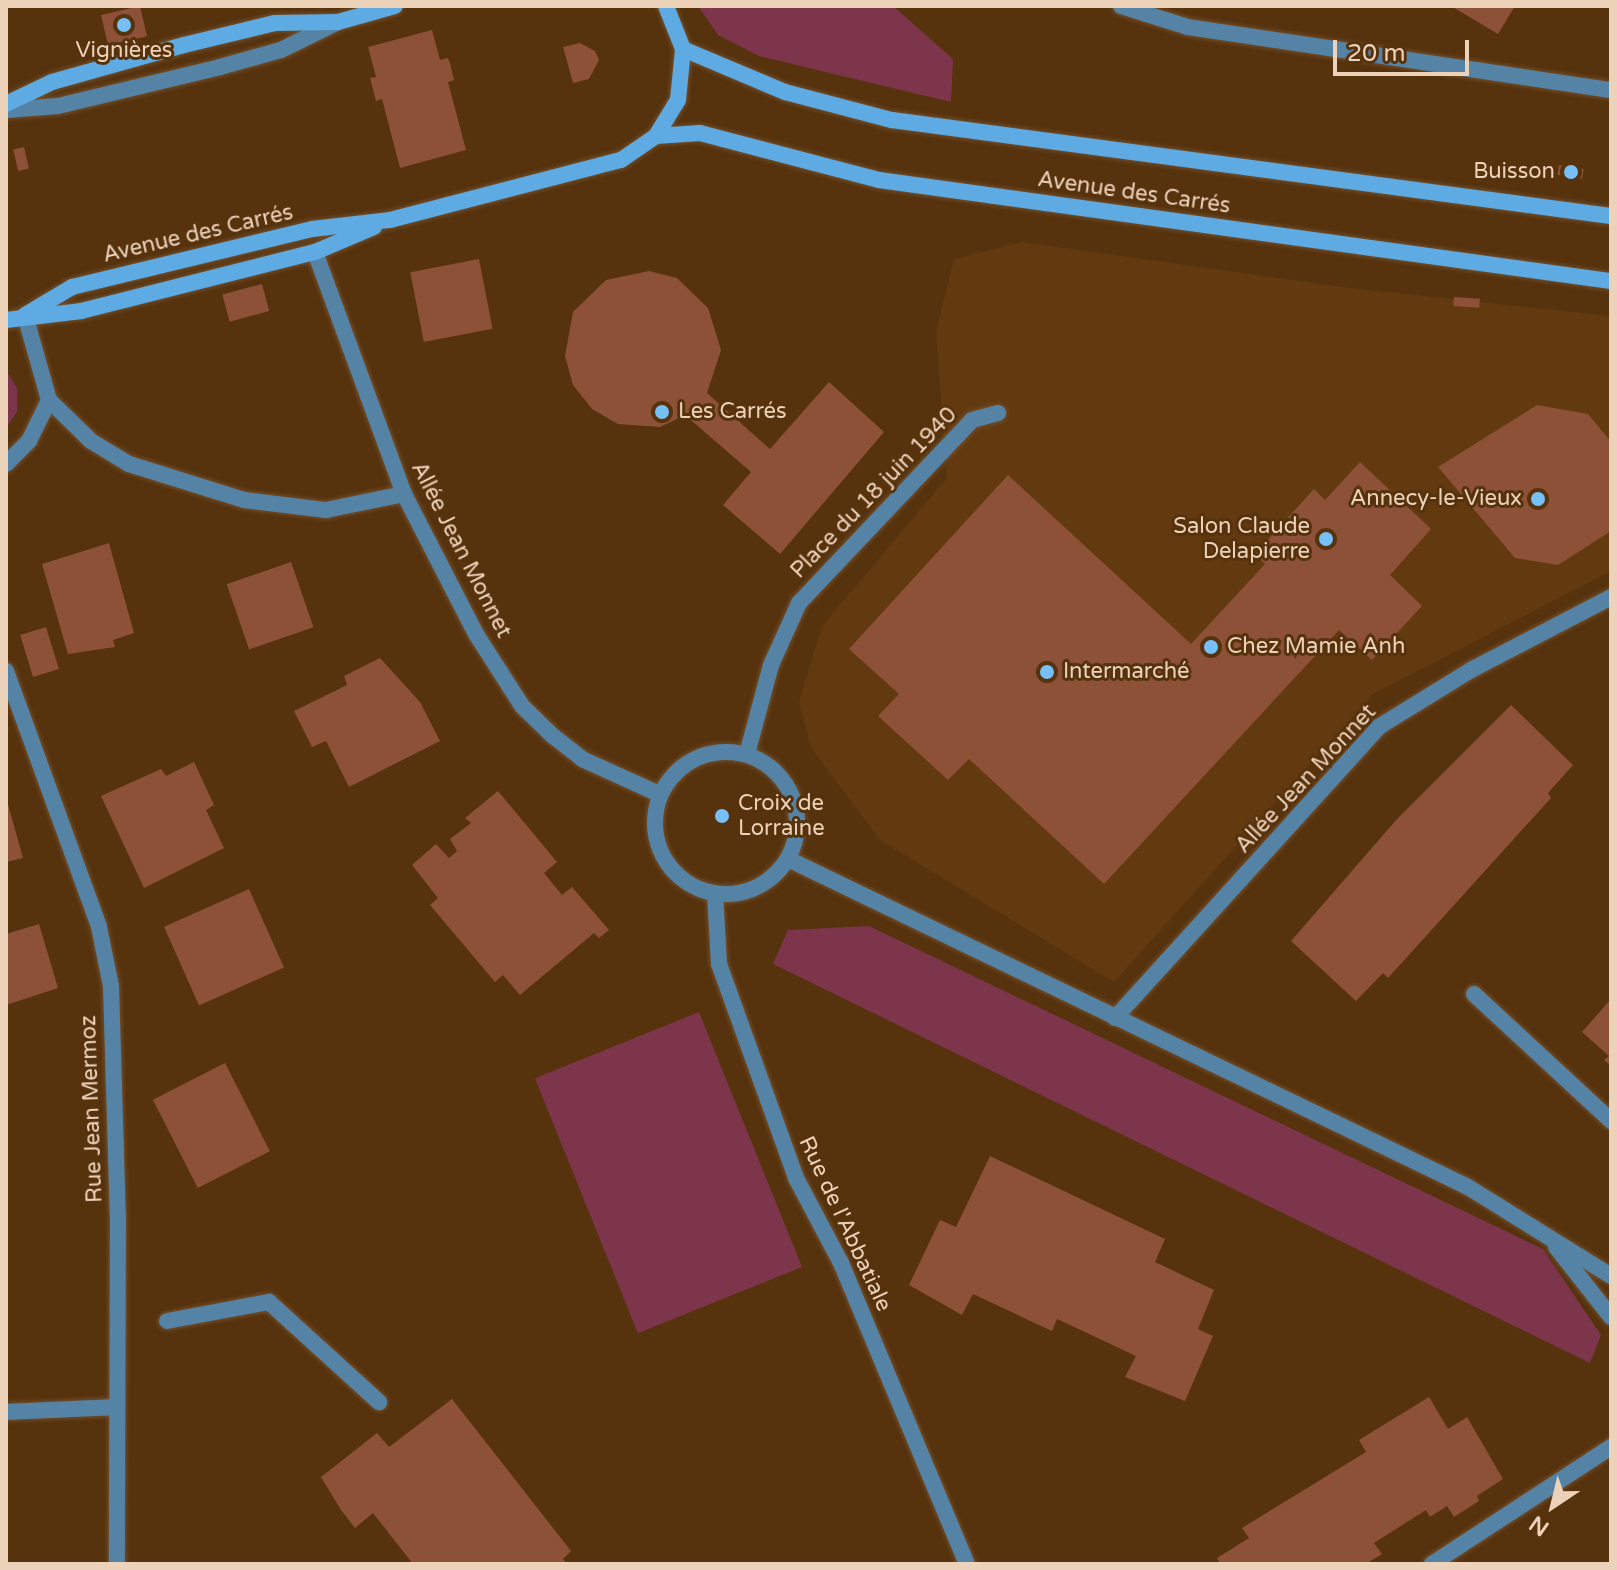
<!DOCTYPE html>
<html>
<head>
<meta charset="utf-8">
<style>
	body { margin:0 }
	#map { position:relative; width:1617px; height:1570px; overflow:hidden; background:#56320d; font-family:"Varela Round",sans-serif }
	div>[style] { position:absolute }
	.built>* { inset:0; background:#633a0f }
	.green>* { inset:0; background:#7c354b; transform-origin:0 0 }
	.building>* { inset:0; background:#8d5138; transform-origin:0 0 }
	.roads { filter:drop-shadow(0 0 2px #714f2c) drop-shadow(0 0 2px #714f2c) }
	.service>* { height:16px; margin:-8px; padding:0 8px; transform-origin:8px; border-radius:8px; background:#5583a6 }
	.minor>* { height:16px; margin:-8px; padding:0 8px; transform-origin:8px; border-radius:8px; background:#5583a6 }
	.minor>.ring { margin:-8px; padding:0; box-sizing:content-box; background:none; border:16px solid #5583a6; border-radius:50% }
	.secondary>* { height:16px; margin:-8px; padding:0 8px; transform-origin:8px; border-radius:8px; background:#5eaae2 }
	.dots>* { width:22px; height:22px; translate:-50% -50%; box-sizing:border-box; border:4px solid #56320d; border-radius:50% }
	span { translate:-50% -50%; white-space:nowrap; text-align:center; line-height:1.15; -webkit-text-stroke:6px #56320d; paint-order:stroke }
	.poi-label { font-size:22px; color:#edd2ba }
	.right { translate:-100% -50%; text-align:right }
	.left { translate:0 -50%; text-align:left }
	.street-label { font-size:22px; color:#edd2ba }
	.frame { position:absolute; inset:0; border:8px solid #edd2ba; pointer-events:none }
	.north { position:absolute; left:1513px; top:1466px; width:80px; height:80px; -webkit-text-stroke:6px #56320d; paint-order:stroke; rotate:215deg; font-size:22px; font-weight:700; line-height:32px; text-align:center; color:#edd2ba }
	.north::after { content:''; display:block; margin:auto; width:28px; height:36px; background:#edd2ba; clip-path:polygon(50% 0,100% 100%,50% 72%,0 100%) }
	.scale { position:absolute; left:1333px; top:40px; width:136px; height:36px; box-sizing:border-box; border:4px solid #edd2ba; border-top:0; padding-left:10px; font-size:24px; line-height:28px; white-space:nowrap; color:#edd2ba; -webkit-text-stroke:6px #56320d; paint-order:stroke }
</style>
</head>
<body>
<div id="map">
	<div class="built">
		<div style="clip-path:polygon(1022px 242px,1350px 288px,1611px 316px,1611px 571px,1373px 694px,1114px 982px,880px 840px,811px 748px,799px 701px,822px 626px,947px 478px,936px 331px,954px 259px)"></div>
	</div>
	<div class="green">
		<div style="clip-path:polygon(698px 6px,893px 6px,953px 59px,951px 102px,759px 56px,718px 35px)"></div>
		<div style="clip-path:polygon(6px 370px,17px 388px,17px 412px,6px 428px)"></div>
		<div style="clip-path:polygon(869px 926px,1543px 1249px,1601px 1335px,1590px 1363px,773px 964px,788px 930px)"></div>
		<div style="left:699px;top:1012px;width:275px;height:177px;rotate:68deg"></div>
	</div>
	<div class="building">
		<div style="left:140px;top:6px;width:31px;height:40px;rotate:77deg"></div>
		<div style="clip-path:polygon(1451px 6px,1515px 6px,1498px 34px)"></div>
		<div style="clip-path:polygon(432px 30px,440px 60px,448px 58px,450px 63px,454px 80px,448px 82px,466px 150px,400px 168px,382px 99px,376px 101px,370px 78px,376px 77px,368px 47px)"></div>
		<div style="clip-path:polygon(580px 43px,595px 51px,599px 60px,589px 79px,573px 83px,563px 47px)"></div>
		<div style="left:24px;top:147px;width:22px;height:11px;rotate:77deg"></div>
		<div style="left:1559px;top:165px;width:25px;height:10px;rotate:9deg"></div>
		<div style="left:479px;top:259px;width:71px;height:70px;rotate:79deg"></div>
		<div style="clip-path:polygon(649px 271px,677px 278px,708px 308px,721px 350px,707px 393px,770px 449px,829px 382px,884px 432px,780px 554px,723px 505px,751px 472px,685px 415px,660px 427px,618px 424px,592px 409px,573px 385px,565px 356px,573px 312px,606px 280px)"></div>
		<div style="left:262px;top:284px;width:28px;height:41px;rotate:75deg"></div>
		<div style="left:1454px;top:297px;width:26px;height:9px;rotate:4deg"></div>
		<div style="clip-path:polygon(1537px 405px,1588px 414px,1611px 442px,1611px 531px,1558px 565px,1515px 558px,1438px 467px)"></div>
		<div style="clip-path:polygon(1360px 462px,1431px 529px,1390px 575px,1422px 606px,1372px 660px,1339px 630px,1104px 884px,969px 759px,948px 780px,878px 716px,899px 694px,849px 649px,1008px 475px,1191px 644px,1265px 564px,1255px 554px,1314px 489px,1325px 500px)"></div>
		<div style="clip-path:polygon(109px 543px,134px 633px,113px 640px,115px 647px,68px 654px,42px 564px)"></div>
		<div style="left:291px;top:562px;width:69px;height:68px;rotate:71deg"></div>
		<div style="left:46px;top:627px;width:44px;height:27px;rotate:73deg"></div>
		<div style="clip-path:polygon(380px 658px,420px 702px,440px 741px,349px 787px,326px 741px,312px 747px,294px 711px,347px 685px,344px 676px)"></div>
		<div style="clip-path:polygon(1511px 705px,1573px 765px,1548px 793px,1551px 798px,1388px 978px,1383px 973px,1356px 1001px,1291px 941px,1397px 819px)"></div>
		<div style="clip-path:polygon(194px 762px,214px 805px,206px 810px,224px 848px,144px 888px,101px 796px,161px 769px,166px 776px)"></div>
		<div style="clip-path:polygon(498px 791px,557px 862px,544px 873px,562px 895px,572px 887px,609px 930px,599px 938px,594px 933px,520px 995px,503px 975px,495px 982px,430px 905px,438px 898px,412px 865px,436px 844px,449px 858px,457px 851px,450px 839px,471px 823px,465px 818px)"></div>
		<div style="clip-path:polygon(6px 797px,23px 858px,6px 862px)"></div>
		<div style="left:249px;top:889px;width:86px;height:93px;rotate:66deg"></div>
		<div style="clip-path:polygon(39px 924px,58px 988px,6px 1005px,6px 934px)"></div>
		<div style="clip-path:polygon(1611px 999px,1611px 1066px,1604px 1060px,1609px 1056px,1582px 1032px)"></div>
		<div style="left:225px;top:1063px;width:99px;height:81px;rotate:63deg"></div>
		<div style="clip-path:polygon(990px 1156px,1165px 1239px,1155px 1262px,1214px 1290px,1198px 1329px,1213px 1336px,1185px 1401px,1125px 1377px,1136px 1356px,1057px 1319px,1052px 1331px,973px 1294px,962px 1315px,909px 1285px,940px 1220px,956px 1227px)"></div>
		<div style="clip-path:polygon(1429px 1397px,1448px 1429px,1467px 1417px,1503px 1479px,1477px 1496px,1479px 1501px,1454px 1517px,1447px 1506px,1430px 1517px,1426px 1510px,1374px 1543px,1382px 1554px,1366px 1564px,1220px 1564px,1217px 1558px,1249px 1538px,1242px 1528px,1366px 1452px,1359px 1440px)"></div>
		<div style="clip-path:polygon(452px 1399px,571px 1551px,563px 1559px,567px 1564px,413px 1564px,373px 1513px,355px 1528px,341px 1510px,321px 1477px,377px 1433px,389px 1447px)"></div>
	</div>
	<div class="roads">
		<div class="service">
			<div style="left:1121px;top:6px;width:70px;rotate:17.4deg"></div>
			<div style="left:1188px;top:27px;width:428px;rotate:8.5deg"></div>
			<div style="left:6px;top:110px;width:52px;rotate:-4.4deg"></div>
			<div style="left:58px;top:106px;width:167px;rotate:-13.5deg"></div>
			<div style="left:220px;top:67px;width:63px;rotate:-15.6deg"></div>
			<div style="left:281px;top:50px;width:64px;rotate:-26.2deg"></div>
			<div style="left:49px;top:400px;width:59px;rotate:44.3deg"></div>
			<div style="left:91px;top:441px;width:44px;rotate:31.2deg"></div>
			<div style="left:129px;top:464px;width:121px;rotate:17.4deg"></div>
			<div style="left:244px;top:500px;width:83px;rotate:7deg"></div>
			<div style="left:326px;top:510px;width:80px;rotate:-11.6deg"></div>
			<div style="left:1474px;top:994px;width:187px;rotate:42.8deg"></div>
			<div style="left:167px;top:1321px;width:104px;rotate:-10.6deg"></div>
			<div style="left:269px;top:1302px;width:149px;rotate:42.3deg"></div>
			<div style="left:1432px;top:1564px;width:214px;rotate:-33.2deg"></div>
		</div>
		<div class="minor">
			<div style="left:315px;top:252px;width:258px;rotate:69.8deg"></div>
			<div style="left:404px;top:494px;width:157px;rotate:62.8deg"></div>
			<div style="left:476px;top:634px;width:85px;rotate:57.4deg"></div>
			<div style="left:522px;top:706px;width:43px;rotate:44.1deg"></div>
			<div style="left:553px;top:736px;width:37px;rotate:38deg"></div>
			<div style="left:582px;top:759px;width:85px;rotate:24.4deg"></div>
			<div style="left:6px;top:464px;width:33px;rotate:-45deg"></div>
			<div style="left:29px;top:441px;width:46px;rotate:-64deg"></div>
			<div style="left:49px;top:400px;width:88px;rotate:-105.8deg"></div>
			<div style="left:6px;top:671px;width:272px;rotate:70deg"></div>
			<div style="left:99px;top:927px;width:60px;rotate:78.5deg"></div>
			<div style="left:111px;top:986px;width:230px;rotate:88.3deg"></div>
			<div style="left:118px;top:1216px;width:348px;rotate:90.2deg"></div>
			<div class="ring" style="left:655px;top:752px;width:126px;height:126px"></div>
			<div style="left:747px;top:754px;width:92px;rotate:-74.9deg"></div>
			<div style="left:771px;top:665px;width:68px;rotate:-65.7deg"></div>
			<div style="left:799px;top:603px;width:252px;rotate:-46.6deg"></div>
			<div style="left:972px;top:420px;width:27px;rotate:-15deg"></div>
			<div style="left:788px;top:859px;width:755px;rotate:25.75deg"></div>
			<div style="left:1468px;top:1187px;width:168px;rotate:31.9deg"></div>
			<div style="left:715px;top:894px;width:70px;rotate:86.7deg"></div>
			<div style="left:719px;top:964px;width:227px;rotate:70.2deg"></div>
			<div style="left:796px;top:1178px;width:96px;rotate:62.1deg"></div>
			<div style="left:841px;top:1263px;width:326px;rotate:67.3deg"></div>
			<div style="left:1115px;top:1018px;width:394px;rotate:-47.8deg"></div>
			<div style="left:1380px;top:726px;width:107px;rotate:-31.6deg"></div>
			<div style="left:1471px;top:670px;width:158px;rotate:-27.5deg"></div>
			<div style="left:1556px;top:1247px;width:89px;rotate:51.8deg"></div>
			<div style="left:6px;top:1412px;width:110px;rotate:-2.6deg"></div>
		</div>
		<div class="secondary">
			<div style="left:683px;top:49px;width:111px;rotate:22.9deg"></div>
			<div style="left:785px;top:92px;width:111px;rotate:14.7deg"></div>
			<div style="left:892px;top:120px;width:725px;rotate:7.61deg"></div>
			<div style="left:6px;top:104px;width:51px;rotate:-25.6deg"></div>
			<div style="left:52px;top:82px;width:137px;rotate:-15.7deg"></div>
			<div style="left:184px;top:45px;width:94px;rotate:-13.6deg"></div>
			<div style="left:275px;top:23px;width:63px;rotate:-0.9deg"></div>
			<div style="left:338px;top:22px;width:59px;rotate:-15.7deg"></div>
			<div style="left:656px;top:136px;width:44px;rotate:-3.9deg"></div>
			<div style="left:700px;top:133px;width:185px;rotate:14.7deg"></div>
			<div style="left:879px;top:180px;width:739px;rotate:7.86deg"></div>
			<div style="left:25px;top:315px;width:55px;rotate:-30.8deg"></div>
			<div style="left:72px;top:287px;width:247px;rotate:-13.6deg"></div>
			<div style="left:312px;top:229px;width:79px;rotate:-6.6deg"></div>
			<div style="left:390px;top:220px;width:239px;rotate:-14.6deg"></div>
			<div style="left:621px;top:160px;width:42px;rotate:-34.4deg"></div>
			<div style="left:656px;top:136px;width:42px;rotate:-58.6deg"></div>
			<div style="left:678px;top:100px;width:51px;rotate:-84.4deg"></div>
			<div style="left:683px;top:49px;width:46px;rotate:-111.6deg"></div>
			<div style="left:6px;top:320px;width:76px;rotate:-6.8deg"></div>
			<div style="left:81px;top:311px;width:241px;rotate:-14.2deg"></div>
			<div style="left:315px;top:252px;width:64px;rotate:-23deg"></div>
		</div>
	</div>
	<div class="dots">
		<div style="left:124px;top:25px;background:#76c0f7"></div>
		<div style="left:1571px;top:172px;background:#76c0f7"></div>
		<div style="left:662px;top:412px;background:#76c0f7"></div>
		<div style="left:1538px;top:499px;background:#76c0f7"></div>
		<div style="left:1326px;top:539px;background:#76c0f7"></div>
		<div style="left:1211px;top:647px;background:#76c0f7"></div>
		<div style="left:1047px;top:672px;background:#76c0f7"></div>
		<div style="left:722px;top:816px;background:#76c0f7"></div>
	</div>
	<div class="poi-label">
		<span style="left:124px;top:51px">Vignières</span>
		<span class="right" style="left:1555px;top:172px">Buisson</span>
		<span class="left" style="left:678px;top:412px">Les Carrés</span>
		<span class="right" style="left:1522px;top:499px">Annecy-le-Vieux</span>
		<span class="right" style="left:1310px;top:539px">Salon Claude<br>Delapierre</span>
		<span class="left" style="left:1227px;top:647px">Chez Mamie Anh</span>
		<span class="left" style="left:1063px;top:672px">Intermarché</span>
		<span class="left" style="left:738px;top:816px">Croix de<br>Lorraine</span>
	</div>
	<div class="street-label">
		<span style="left:1134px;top:193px;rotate:8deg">Avenue des Carrés</span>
		<span style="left:198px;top:234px;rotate:-13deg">Avenue des Carrés</span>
		<span style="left:874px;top:493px;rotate:-46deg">Place du 18 juin 1940</span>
		<span style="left:461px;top:550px;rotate:63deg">Allée Jean Monnet</span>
		<span style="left:1306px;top:779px;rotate:-47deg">Allée Jean Monnet</span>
		<span style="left:92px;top:1109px;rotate:-92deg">Rue Jean Mermoz</span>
		<span style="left:845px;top:1224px;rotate:65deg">Rue de l'Abbatiale</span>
	</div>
	<div class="frame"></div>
	<div class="north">N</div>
	<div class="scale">20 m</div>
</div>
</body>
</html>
